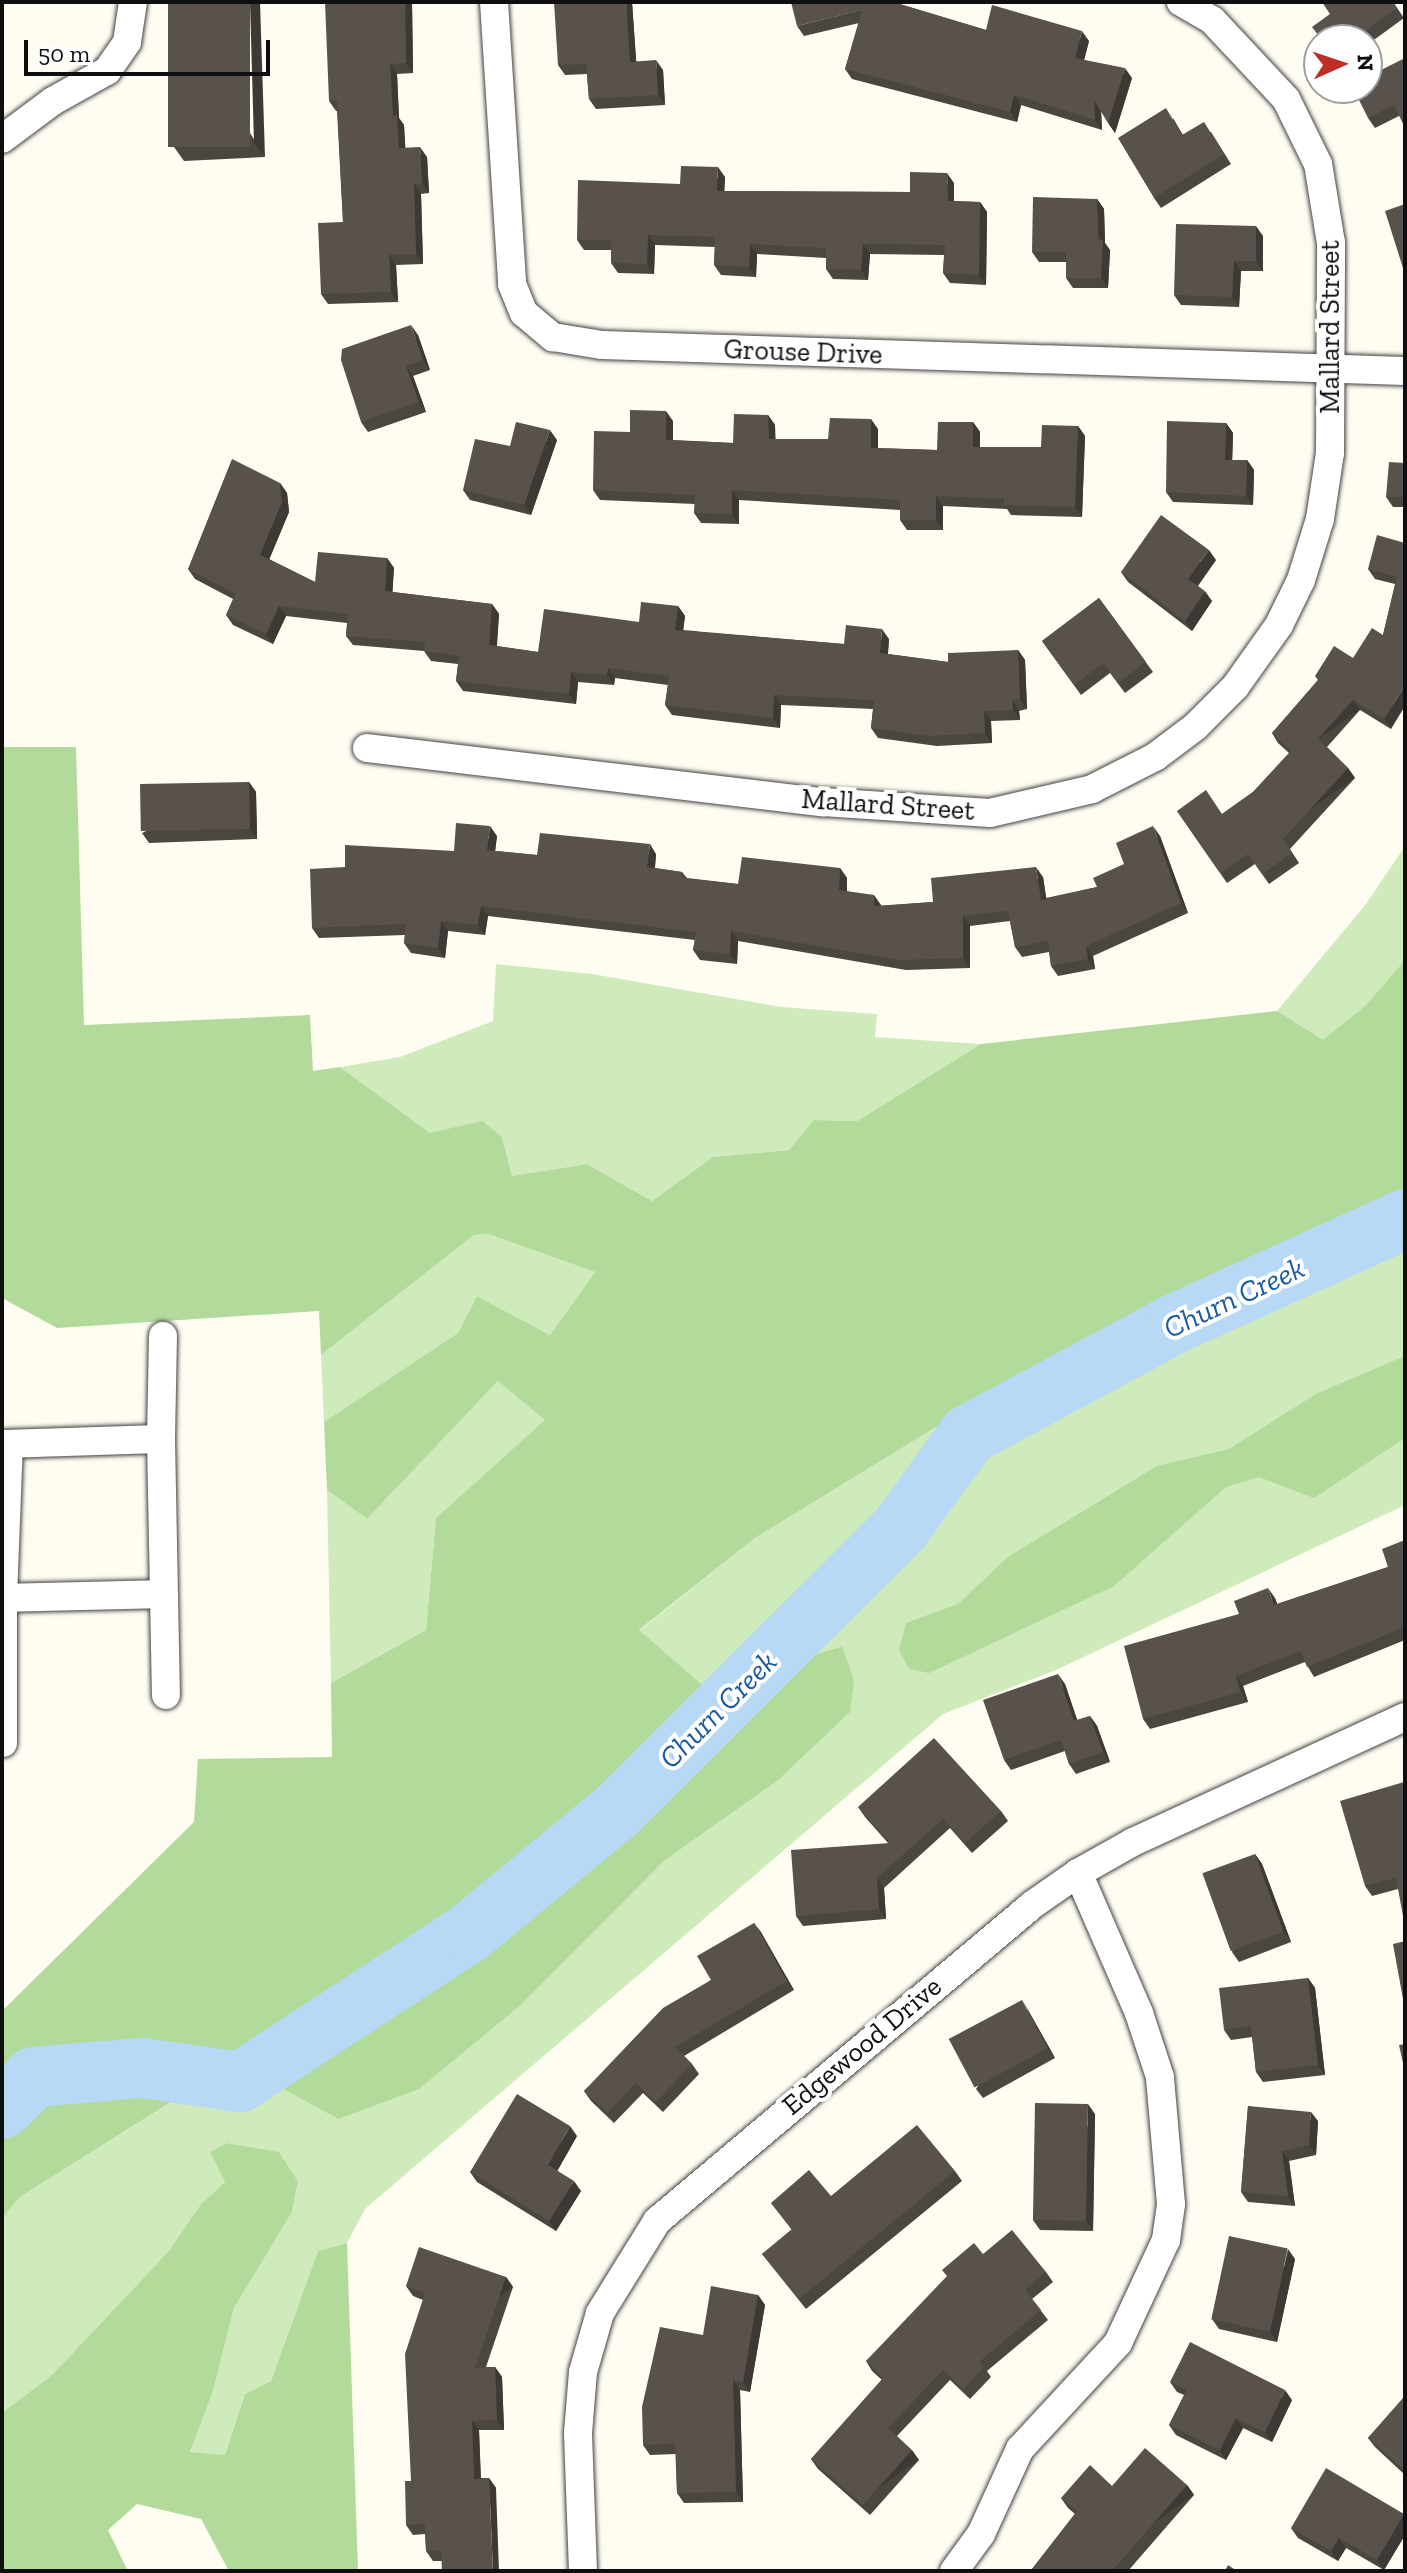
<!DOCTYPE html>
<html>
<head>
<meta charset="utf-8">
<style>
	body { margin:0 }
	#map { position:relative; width:1407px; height:2573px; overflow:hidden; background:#fffdf2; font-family:"Zilla Slab",serif }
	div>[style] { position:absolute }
	.green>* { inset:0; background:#cfeabb }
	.forest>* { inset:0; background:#b2da9a }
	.river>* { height:60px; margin:-30px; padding:0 30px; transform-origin:30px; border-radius:30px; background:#b7d9f6 }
	.roads { filter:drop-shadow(0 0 2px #424242) drop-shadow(0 0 2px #424242) }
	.minor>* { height:28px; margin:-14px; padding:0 14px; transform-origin:14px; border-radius:14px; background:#fff }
	.wall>* { inset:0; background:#4c4641 }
	.shaded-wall>* { inset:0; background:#3e3935; transform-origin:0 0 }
	.building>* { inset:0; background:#58514c; transform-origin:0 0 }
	span { translate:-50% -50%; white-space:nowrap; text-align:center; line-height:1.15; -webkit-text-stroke:8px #fff; paint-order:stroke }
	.street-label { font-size:28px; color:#0f0f0f }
	.water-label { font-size:30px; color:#185aa1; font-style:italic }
	.frame { position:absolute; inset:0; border:4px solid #0f0f0f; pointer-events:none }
	.north { position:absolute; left:1303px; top:24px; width:80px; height:80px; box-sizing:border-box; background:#fff; border:2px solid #9f9f9f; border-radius:50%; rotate:87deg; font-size:22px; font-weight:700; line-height:32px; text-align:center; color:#0f0f0f }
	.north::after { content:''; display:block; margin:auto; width:28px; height:36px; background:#bf2d27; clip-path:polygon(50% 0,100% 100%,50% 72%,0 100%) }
	.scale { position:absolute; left:24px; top:40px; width:246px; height:36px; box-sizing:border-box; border:4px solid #0f0f0f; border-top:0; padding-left:10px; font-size:24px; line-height:28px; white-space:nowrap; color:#0f0f0f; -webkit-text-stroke:6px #fff; paint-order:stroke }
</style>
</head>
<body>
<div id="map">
	<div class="green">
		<div style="clip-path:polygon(1405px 846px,1405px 960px,1366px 1005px,1323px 1041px,1277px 1011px,1366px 904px)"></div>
		<div style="clip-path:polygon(496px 964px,592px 974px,781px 1007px,877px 1014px,875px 1037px,981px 1044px,857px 1121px,814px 1120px,789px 1150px,713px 1157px,652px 1201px,587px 1164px,512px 1176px,502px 1137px,430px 1133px,340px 1067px,400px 1057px,493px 1021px)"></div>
		<div style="clip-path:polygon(1388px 1212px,1405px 1213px,1405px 1505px,1056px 1670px,943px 1714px,365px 2209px,347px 2243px,318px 2251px,271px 2381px,245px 2394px,225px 2455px,190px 2452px,213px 2391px,234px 2308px,292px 2212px,298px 2181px,279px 2152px,227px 2143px,210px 2152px,225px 2182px,201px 2204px,168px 2252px,53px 2374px,2px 2413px,2px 2218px,20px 2197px,236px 2062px,338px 2119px,523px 2003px,664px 1861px,777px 1781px,841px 1646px,707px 1689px,639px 1631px,755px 1538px,985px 1397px)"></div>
		<div style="clip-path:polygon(488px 1234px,595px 1272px,550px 1335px,477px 1296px,458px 1333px,324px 1422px,321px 1355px,474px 1235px)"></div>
		<div style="clip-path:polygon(498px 1381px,546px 1420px,436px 1518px,426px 1630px,331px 1683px,327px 1490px,367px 1519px)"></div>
	</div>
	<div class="forest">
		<div style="clip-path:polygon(2px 747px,76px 747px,84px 1025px,310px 1015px,313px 1071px,340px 1067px,430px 1133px,482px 1121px,502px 1137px,512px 1176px,587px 1164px,652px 1201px,713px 1157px,789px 1150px,814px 1120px,857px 1121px,981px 1044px,1277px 1011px,1323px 1040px,1366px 1005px,1405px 960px,1405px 1213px,1388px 1212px,985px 1397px,755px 1538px,639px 1630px,707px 1689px,842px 1646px,854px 1681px,850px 1712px,777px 1781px,664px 1861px,523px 2003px,419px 2089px,338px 2119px,235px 2062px,20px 2197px,2px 2218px,2px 2011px,194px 1822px,198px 1759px,332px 1757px,331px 1683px,426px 1630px,436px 1518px,545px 1420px,498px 1381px,367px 1519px,327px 1490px,324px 1422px,458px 1333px,477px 1296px,550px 1335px,595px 1272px,488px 1234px,474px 1235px,321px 1355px,319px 1311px,57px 1328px,2px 1298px)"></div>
		<div style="clip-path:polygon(1405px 1356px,1405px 1438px,1314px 1498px,1259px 1477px,1226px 1487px,1114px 1586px,929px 1673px,909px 1669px,899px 1650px,906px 1623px,958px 1604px,1008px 1557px,1157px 1466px,1229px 1449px,1316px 1394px)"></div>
		<div style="clip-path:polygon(227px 2143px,279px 2152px,298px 2181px,292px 2212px,234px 2308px,213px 2391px,190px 2452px,225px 2455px,245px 2394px,271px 2381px,318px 2251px,347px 2243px,358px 2571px,229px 2571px,201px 2519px,137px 2504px,108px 2530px,128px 2571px,2px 2571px,2px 2413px,53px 2374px,168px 2252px,201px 2204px,225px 2182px,210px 2152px)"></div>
	</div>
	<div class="river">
		<div style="left:2px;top:2109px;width:45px;rotate:-45deg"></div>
		<div style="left:34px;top:2077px;width:108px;rotate:-4.8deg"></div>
		<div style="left:142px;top:2068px;width:99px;rotate:8.1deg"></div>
		<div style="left:240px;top:2082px;width:275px;rotate:-33.1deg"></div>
		<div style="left:470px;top:1932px;width:192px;rotate:-39.5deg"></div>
		<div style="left:618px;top:1810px;width:398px;rotate:-44.9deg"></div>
		<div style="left:900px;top:1529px;width:116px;rotate:-54.1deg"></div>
		<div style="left:968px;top:1435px;width:234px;rotate:-28.3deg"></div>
		<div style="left:1174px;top:1324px;width:254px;rotate:-24.4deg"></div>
	</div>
	<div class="roads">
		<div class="minor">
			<div style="left:494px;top:2px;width:283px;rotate:86.3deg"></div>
			<div style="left:512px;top:284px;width:31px;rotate:68deg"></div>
			<div style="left:524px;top:313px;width:38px;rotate:40deg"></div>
			<div style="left:553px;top:337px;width:50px;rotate:9.3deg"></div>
			<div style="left:602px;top:345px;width:803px;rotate:1.85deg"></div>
			<div style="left:2px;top:139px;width:64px;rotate:-36.7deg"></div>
			<div style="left:53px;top:101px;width:62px;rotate:-29.1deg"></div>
			<div style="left:107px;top:71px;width:35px;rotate:-55deg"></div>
			<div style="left:127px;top:42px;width:40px;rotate:-81.5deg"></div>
			<div style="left:367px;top:748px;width:459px;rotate:6.8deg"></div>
			<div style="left:823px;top:802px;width:167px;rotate:3.8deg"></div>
			<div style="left:990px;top:813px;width:105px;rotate:-13.2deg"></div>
			<div style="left:1092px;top:789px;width:71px;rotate:-26.9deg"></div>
			<div style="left:1155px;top:757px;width:50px;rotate:-36.9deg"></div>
			<div style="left:1195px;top:727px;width:57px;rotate:-45deg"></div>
			<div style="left:1235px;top:687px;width:76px;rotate:-54.6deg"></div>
			<div style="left:1279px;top:625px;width:50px;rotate:-63.9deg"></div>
			<div style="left:1301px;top:580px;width:64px;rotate:-72.7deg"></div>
			<div style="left:1320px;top:519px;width:67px;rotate:-81.4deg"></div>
			<div style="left:1330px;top:453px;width:210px;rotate:-89.7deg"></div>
			<div style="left:1331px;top:243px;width:80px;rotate:-99.3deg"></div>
			<div style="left:1318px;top:164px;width:72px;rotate:-116.2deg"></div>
			<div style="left:1286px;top:99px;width:108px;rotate:-133.1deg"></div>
			<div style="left:1212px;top:20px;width:36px;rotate:-150deg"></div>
			<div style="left:161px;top:1439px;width:256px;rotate:88.9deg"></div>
			<div style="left:2px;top:1444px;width:159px;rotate:-1.8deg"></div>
			<div style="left:161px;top:1439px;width:103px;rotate:-88.9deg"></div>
			<div style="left:3px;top:1598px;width:154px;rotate:-87.8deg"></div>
			<div style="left:3px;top:1743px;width:145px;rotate:-90deg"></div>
			<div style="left:3px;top:1598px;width:160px;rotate:-1.4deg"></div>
			<div style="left:583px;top:2571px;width:138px;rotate:-92.1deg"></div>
			<div style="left:578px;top:2433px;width:61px;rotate:-85.3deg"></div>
			<div style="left:583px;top:2372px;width:61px;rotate:-73.9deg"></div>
			<div style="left:600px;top:2313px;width:108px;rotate:-58.2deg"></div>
			<div style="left:657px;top:2221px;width:490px;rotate:-40.1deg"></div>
			<div style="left:1032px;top:1905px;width:56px;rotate:-34.8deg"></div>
			<div style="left:1078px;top:1873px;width:63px;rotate:-29.4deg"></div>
			<div style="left:1133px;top:1842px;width:299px;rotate:-24.7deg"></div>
			<div style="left:954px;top:2571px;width:46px;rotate:-53.9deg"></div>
			<div style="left:981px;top:2534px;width:94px;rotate:-65.4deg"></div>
			<div style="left:1020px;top:2449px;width:144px;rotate:-47.2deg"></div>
			<div style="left:1118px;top:2343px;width:114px;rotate:-65deg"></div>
			<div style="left:1166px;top:2240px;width:36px;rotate:-82deg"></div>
			<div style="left:1171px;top:2204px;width:127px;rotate:-95deg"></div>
			<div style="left:1160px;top:2077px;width:67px;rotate:-108.2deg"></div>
			<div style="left:1139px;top:2013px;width:153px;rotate:-113.5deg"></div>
		</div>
	</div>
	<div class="wall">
		<div style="clip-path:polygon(168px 2px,265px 157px,184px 161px,174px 147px)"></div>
		<div style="clip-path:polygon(412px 2px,413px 73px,397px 74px,399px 118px,404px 125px,405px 148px,427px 157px,429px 193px,421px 194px,423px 264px,396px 265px,398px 302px,328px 304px,321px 294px,343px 222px,337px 111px,336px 111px,329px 101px)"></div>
		<div style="clip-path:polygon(632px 2px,636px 61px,663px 70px,665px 105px,596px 109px,589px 99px,587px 74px,565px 75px,558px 65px)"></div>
		<div style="clip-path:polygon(893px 2px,986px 30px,1089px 41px,1084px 60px,1132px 78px,1115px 133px,1101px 111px,1102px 130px,1021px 105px,1017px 122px,852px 79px,845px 69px,859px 23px,804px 36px,797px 26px)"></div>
		<div style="clip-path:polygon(1393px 2px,1404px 18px,1367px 45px,1367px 40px,1321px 40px)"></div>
		<div style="clip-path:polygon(1405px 58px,1399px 116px,1375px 128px,1368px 118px)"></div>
		<div style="clip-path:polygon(1173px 118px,1183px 135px,1211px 132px,1231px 164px,1161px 208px,1154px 198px)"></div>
		<div style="clip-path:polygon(725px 177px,724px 191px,910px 192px,954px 183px,954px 201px,980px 202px,987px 212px,986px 285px,950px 283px,943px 273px,944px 255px,870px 254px,868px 280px,833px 279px,826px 269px,826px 258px,757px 254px,756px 277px,721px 275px,714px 265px,715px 247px,655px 245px,654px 274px,618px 273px,611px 263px,611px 250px,584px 250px,577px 240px,680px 184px)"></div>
		<div style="clip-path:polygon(1097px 199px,1104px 209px,1105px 243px,1110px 250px,1108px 288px,1073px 288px,1066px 278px,1066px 262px,1039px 262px,1032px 252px)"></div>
		<div style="clip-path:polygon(1263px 236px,1263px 271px,1241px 271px,1239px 307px,1181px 305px,1174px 295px)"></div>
		<div style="clip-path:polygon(418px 335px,430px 370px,413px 376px,426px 412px,368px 432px,361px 422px)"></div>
		<div style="clip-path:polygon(768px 415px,775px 425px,775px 439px,828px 439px,878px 429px,878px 448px,937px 450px,973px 422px,980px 432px,980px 447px,1041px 447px,1078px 426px,1085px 436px,1082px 517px,1011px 515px,1007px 509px,943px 506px,943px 530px,907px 530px,900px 520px,900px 510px,739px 500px,739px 524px,701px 523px,694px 513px,695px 504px,600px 500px,593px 490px,630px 432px,673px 421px,673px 440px,733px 443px)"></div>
		<div style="clip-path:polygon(1226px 423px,1233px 433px,1232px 460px,1247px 460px,1254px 470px,1253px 505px,1173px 502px,1166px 492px)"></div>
		<div style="clip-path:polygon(557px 440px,531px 515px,470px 500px,463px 490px,510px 446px)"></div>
		<div style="clip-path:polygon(1405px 463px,1405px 507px,1393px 507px,1386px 497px)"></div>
		<div style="clip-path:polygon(280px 483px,287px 493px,289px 512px,269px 559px,315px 582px,387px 558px,394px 568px,392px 592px,492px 604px,499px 614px,497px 646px,538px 652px,639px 622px,678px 606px,685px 616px,683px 630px,844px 644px,889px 639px,888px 654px,948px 662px,1018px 650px,1025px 660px,1027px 709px,1019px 711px,1020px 720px,991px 721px,992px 743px,937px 746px,878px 738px,871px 728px,873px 709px,781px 705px,780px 728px,672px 715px,665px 705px,668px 685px,615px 678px,614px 685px,578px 682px,576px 704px,463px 691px,456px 681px,458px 664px,431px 661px,424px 651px,353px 645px,346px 636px,347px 623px,286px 616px,273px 644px,233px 625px,226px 615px,233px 599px,195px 579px,188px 569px)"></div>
		<div style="clip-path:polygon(1405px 543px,1391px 729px,1360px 710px,1327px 747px,1348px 768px,1355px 778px,1290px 849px,1299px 863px,1269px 884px,1255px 864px,1227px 883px,1177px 811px,1222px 814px,1253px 792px,1289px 753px,1278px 743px,1272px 733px,1318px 680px,1315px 676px,1353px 658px,1383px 635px,1395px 584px,1375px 579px,1368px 569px)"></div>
		<div style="clip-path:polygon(1216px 560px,1198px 586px,1212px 601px,1192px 631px,1128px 582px,1121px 572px)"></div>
		<div style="clip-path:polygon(1099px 598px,1153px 672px,1125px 693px,1110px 673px,1081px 695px,1042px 641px)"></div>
		<div style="clip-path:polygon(249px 782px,256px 792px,257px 839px,149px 843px,142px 833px)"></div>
		<div style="clip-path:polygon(497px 836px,495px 851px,537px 855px,656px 854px,655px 868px,682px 872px,687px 878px,738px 884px,840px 868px,847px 878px,847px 891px,881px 905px,881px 906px,933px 902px,1043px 877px,1046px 898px,1097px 887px,1160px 836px,1188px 913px,1093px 956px,1095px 969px,1058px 976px,1051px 966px,1049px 952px,1022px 957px,1015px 947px,1010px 921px,970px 926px,970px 968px,906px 970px,738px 941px,737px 964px,700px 960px,693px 950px,695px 940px,488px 916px,485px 935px,448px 931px,445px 958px,411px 953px,404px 943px,405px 935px,319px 938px,312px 928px,345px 867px,454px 851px)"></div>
		<div style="clip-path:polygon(1405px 1540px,1405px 1640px,1314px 1677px,1305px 1662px,1243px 1686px,1248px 1702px,1150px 1729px,1143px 1719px,1239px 1614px,1275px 1598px,1277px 1604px,1388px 1567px)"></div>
		<div style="clip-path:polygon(1065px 1684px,1077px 1720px,1090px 1716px,1097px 1726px,1110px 1762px,1076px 1774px,1069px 1764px,1065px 1751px,1011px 1770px,1004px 1760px)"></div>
		<div style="clip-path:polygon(1405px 1784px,1398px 1889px,1372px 1896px,1365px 1886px)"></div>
		<div style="clip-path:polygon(858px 1807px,1001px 1811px,1008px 1821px,972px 1853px,950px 1828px,884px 1888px,886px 1919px,803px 1926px,796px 1916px,888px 1843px,865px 1817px)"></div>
		<div style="clip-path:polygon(1255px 1854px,1262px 1864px,1291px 1942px,1239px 1962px,1232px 1952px)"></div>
		<div style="clip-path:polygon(754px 1923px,794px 1990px,684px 2056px,692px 2064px,699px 2074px,663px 2112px,643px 2093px,614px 2123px,591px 2101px,584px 2091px,711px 1980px)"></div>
		<div style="clip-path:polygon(1308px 1978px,1315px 1988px,1325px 2075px,1263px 2082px,1256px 2072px,1252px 2037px,1231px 2040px,1224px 2030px)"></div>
		<div style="clip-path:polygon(1028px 2010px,1055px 2058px,983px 2098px,976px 2089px)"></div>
		<div style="clip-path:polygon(1248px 2106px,1318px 2121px,1316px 2155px,1289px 2161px,1295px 2206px,1248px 2202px,1241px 2192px)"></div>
		<div style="clip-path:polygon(1095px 2114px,1093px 2231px,1040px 2230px,1033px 2220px)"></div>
		<div style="clip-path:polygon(577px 2136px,557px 2171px,581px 2191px,556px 2231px,477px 2182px,470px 2172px)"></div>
		<div style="clip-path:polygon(955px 2171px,962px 2181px,806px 2309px,762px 2254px,792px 2230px,771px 2203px,831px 2196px)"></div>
		<div style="clip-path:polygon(983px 2254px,1046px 2272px,1053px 2282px,1032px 2299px,1048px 2320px,987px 2371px,991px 2377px,970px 2399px,950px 2380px,897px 2436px,919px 2460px,870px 2515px,818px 2469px,811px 2459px,882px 2380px,872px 2371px,866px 2361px)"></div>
		<div style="clip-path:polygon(1295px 2259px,1277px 2342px,1219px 2329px,1212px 2319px)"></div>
		<div style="clip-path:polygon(506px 2277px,513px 2287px,486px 2367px,495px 2367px,502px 2377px,504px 2430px,479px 2430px,481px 2478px,489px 2478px,496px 2488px,442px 2561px,433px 2561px,426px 2551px,425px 2534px,413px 2535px,406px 2525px,411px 2481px,423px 2300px,413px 2296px,406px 2286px)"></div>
		<div style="clip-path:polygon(758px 2295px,765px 2305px,750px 2392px,740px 2390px,743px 2502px,684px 2503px,677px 2493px,676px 2454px,650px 2455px,643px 2445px,703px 2335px)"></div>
		<div style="clip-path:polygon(1170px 2382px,1292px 2400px,1272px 2442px,1243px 2428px,1226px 2460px,1176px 2435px,1169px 2425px,1184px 2395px,1177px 2392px)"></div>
		<div style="clip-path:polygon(1405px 2396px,1405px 2475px,1375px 2447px,1368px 2438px)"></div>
		<div style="clip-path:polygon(1187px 2485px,1194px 2495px,1128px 2571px,1034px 2571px,1032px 2569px,1075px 2514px,1068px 2508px,1061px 2498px,1112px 2486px)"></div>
		<div style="clip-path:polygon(1404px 2514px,1405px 2535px,1384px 2570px,1346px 2548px,1338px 2561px,1298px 2538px,1291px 2528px)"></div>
	</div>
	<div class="shaded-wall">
		<div style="clip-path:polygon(250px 2px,260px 2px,265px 157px,254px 143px)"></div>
		<div style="clip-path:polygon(405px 2px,412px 2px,413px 73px,406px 63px)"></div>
		<div style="clip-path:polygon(626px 2px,632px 2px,637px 72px,630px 62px)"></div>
		<div style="clip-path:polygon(1082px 31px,1089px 41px,1082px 68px,1075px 58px)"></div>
		<div style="clip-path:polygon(656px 60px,663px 70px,665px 105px,658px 95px)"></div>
		<div style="clip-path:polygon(390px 64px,397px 74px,399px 118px,404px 125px,406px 158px,399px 148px,393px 116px)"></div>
		<div style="clip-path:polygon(1125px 68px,1132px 78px,1115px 133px,1108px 123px)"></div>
		<div style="clip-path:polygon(1014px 95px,1021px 105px,1017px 122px,1010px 112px)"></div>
		<div style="clip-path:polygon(1094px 100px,1101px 110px,1102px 130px,1095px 120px)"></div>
		<div style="clip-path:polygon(420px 147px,427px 157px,429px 193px,422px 183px)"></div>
		<div style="clip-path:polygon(718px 167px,725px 177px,724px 201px,717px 191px)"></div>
		<div style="clip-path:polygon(947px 173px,954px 183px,954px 211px,948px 201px)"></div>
		<div style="clip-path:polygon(414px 184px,421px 194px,423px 264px,416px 254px)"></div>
		<div style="clip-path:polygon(1097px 199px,1104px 209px,1105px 243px,1110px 250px,1108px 288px,1101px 278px)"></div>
		<div style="clip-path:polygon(980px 202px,987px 212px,986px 285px,979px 275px)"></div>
		<div style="clip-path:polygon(1256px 226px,1263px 236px,1263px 271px,1256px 261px)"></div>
		<div style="clip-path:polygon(648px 235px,655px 245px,654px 274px,647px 264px)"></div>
		<div style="clip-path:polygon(750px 244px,757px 254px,756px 277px,749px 267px)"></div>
		<div style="clip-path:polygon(863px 244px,870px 254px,868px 280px,861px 270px)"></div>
		<div style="clip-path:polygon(389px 255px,396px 265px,398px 302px,391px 292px)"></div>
		<div style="clip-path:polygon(1234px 261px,1241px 271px,1239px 307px,1232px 297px)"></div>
		<div style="clip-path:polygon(411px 325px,418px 335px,430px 370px,423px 360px)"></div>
		<div style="clip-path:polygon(406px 366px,413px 376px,426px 412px,419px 402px)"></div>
		<div style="clip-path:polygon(666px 411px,673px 421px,673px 450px,666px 440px)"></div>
		<div style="clip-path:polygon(768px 415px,775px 425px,776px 449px,769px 439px)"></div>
		<div style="clip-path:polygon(871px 419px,878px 429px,878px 458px,871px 448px)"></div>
		<div style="clip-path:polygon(973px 422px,980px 432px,980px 457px,973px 447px)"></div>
		<div style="clip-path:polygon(1226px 423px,1233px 433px,1232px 470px,1225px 460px)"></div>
		<div style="clip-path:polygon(1078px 426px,1085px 436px,1082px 517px,1075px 507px)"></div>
		<div style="clip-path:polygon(550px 430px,557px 440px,531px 515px,524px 505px)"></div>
		<div style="clip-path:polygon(1247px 460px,1254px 470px,1253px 505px,1246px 496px)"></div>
		<div style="clip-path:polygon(280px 483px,287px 493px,289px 512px,267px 565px,260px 555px)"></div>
		<div style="clip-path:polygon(732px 490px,739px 500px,739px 524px,732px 514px)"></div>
		<div style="clip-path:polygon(936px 496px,943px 506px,943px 530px,936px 520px)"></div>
		<div style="clip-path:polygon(1209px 550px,1216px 560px,1195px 589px,1188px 579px)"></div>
		<div style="clip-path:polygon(387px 558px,394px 568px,392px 601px,385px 591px)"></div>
		<div style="clip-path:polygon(1205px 591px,1212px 601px,1192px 631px,1185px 621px)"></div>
		<div style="clip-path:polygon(492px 604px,499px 614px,496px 655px,489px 645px)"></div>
		<div style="clip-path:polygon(279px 606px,286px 616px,273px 644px,266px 634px)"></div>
		<div style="clip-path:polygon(678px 606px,685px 616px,682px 640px,675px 630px)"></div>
		<div style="clip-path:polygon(882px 629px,889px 639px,887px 663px,880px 653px)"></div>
		<div style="clip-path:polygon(1018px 650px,1025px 660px,1027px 709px,1020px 699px)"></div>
		<div style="clip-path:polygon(608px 668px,615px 678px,614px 685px,607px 675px)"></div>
		<div style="clip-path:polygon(571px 672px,578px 682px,576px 704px,569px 694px)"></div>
		<div style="clip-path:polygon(1405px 685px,1405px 706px,1391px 729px,1384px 719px)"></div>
		<div style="clip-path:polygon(774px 695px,781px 705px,780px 728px,773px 718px)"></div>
		<div style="left:1353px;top:700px;width:12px;height:52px;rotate:55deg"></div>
		<div style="clip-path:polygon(1012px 701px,1019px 711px,1020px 720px,1013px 710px)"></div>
		<div style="clip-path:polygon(984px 711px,991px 721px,992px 743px,985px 733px)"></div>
		<div style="left:1348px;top:768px;width:12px;height:96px;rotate:55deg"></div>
		<div style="clip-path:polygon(249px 782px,256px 792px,257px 839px,250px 829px)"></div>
		<div style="clip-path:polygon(490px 826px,497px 836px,494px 860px,487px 850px)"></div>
		<div style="clip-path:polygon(1153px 826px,1160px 836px,1188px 913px,1181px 903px)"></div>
		<div style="clip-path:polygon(650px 844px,656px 854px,654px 877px,647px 867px)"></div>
		<div style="clip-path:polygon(1036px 867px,1043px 877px,1048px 909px,1041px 900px)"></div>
		<div style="clip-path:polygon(840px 868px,847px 878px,846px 900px,839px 890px)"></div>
		<div style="clip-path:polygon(874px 895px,881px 905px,881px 916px,874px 906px)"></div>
		<div style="clip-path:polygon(481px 906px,488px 916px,485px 935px,478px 925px)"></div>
		<div style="clip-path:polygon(963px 916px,970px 926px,970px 968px,963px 958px)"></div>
		<div style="clip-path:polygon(441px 921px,448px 931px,445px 958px,438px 948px)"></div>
		<div style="clip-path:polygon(731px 931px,738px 941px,737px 964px,730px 954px)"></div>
		<div style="clip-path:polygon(1086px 946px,1093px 956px,1095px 969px,1088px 959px)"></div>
		<div style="clip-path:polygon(1268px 1588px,1275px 1598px,1281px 1615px,1274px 1605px)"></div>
		<div style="clip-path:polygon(1058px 1674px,1065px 1684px,1081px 1731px,1074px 1721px)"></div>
		<div style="clip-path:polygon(1236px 1676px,1243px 1686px,1248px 1702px,1241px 1692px)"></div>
		<div style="clip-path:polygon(1090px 1716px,1097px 1726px,1110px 1762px,1103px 1752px)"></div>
		<div style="clip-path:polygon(1255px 1854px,1262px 1864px,1291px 1942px,1284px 1932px)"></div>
		<div style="clip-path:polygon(877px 1878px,884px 1888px,886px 1919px,879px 1909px)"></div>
		<div style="clip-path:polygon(754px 1923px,761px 1932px,794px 1990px,787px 1981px)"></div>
		<div style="clip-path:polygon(1308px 1978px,1315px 1988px,1325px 2075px,1318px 2065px)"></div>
		<div style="clip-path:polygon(1022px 2000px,1028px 2010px,1055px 2058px,1048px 2048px)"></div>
		<div style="clip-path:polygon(1088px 2104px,1095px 2114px,1093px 2231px,1086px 2221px)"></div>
		<div style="clip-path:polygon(1311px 2112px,1318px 2121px,1316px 2155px,1309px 2145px)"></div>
		<div style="clip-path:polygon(570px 2126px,577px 2136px,555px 2175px,548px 2165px)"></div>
		<div style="clip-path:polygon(1282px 2151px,1289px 2161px,1295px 2206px,1288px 2196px)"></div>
		<div style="clip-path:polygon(574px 2181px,581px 2191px,556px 2231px,549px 2221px)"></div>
		<div style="clip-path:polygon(1288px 2249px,1295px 2259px,1277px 2342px,1270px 2332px)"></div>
		<div style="left:506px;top:2277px;width:12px;height:96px;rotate:55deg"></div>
		<div style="clip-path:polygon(758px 2295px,765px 2305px,750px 2392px,743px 2382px)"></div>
		<div style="clip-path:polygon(495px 2367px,502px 2377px,504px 2430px,497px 2420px)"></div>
		<div style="clip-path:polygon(733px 2380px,740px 2390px,743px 2502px,736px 2492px)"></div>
		<div style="clip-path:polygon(1285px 2390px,1292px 2400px,1272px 2442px,1265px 2432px)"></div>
		<div style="clip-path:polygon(1236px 2418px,1243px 2428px,1226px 2460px,1220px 2450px)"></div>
		<div style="clip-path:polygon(472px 2421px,479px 2430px,481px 2489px,474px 2479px)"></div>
		<div style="left:912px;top:2450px;width:12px;height:74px;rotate:55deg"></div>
		<div style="clip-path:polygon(489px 2478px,496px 2488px,499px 2571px,493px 2571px)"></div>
		<div style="left:1187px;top:2485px;width:12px;height:114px;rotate:55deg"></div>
		<div style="clip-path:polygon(1404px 2514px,1405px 2535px,1384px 2570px,1377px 2560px)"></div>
		<div style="clip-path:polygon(1339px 2538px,1346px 2548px,1338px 2561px,1331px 2551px)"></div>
	</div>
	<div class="building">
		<div style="left:168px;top:2px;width:82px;height:145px"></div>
		<div style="clip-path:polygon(325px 2px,405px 2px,406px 63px,390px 64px,393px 116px,397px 115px,399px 148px,420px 147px,422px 183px,414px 184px,416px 254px,389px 255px,391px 292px,321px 294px,318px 223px,343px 222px,337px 100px,329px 101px)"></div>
		<div style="clip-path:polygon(554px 2px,626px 2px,630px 62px,656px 60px,658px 95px,589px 99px,586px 64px,558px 65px)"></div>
		<div style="clip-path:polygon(791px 2px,893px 2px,986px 30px,992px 5px,1082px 31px,1075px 58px,1125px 68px,1108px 123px,1094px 100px,1095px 120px,1014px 95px,1010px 112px,845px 69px,862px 10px,797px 26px)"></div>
		<div style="clip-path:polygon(1322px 2px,1393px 2px,1397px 8px,1353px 40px,1322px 40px,1312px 27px,1330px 14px)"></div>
		<div style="clip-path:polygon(1405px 58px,1405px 128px,1394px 105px,1368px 118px,1353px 88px,1367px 88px,1367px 77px)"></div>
		<div style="clip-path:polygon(1166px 108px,1182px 135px,1204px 122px,1224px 154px,1154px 198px,1118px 138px)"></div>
		<div style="clip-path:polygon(681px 166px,718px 167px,717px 191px,910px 192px,910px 172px,947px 173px,948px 201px,980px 202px,979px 275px,943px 273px,945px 245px,863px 244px,861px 270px,826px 269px,826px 248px,750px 244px,749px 267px,714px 265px,715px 237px,648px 235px,647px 264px,611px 263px,611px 240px,577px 240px,578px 180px,680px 184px)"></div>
		<div style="clip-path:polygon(1033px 197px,1097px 199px,1098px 239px,1103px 240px,1101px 278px,1066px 278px,1066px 252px,1032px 252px)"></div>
		<div style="clip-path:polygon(1405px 204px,1405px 267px,1403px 268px,1385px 211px)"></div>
		<div style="clip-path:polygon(1176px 224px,1256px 226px,1256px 261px,1234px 261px,1232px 297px,1174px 295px)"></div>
		<div style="clip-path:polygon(411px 325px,423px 360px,406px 366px,419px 402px,361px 422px,341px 360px,342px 349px)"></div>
		<div style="clip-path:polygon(630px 410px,666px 411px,666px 440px,733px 443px,734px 414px,768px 415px,769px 439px,828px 439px,830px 418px,871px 419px,871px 448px,937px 450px,938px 422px,973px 422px,973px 447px,1041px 447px,1042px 425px,1078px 426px,1075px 507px,1004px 505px,1004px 499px,936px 496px,936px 520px,900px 520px,900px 500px,732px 490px,732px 514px,694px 513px,695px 495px,593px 490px,594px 431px,630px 432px)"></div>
		<div style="clip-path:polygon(1167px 421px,1226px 423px,1225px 460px,1247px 460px,1246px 496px,1166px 492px)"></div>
		<div style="clip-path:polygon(516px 422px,550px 430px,524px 505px,463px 490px,475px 439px,510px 446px)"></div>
		<div style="clip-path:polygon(232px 459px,280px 483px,282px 502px,260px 555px,315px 582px,318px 552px,387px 558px,385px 591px,492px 604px,489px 645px,538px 652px,544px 609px,639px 622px,641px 602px,678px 606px,675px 630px,844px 644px,846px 625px,882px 629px,880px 653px,948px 662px,948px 653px,1018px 650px,1020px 699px,1012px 701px,1013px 710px,984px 711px,985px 733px,930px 736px,871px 728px,874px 700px,774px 695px,773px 718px,665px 705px,669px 676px,608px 668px,607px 675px,571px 672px,569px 694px,456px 681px,459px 656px,424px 651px,425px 642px,346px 636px,348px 614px,279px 606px,266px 634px,226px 615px,236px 594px,188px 569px)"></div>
		<div style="clip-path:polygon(1389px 462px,1405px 463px,1405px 497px,1386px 497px)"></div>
		<div style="clip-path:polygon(1161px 515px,1209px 550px,1188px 579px,1205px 591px,1185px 621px,1121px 572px)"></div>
		<div style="clip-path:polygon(1377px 535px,1405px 543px,1405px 685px,1384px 719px,1353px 700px,1318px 739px,1348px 768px,1283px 839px,1292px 853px,1262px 874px,1248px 854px,1220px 873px,1177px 811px,1206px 790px,1222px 814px,1253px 792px,1291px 751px,1272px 733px,1319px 679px,1315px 676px,1334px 646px,1353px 658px,1372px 628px,1383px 635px,1397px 577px,1368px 569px)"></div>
		<div style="clip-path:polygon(1099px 598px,1146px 662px,1118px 683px,1103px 663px,1074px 685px,1042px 641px)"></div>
		<div style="left:249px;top:782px;width:47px;height:109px;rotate:89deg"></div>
		<div style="clip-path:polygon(456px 823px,490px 826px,487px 850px,537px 855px,540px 833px,650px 844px,647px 867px,682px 872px,682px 878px,738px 884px,742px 857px,840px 868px,839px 890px,874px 895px,874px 906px,933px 902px,931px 878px,1036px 867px,1041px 900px,1097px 887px,1093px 878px,1124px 864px,1116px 843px,1153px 826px,1181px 903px,1086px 946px,1088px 959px,1051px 966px,1048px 941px,1015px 947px,1008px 911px,963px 916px,963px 958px,899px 960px,731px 931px,730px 954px,693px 950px,696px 932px,481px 906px,478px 925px,441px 921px,438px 948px,404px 943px,406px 924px,312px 928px,310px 869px,345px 867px,345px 845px,454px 851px)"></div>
		<div style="clip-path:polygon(1405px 1540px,1405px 1627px,1307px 1667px,1301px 1651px,1236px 1676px,1241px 1692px,1143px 1719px,1124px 1646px,1239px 1614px,1234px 1601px,1268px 1588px,1274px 1605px,1388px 1567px,1382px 1549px)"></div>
		<div style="clip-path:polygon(1058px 1674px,1074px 1721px,1090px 1716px,1103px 1752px,1069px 1764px,1061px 1740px,1004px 1760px,983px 1700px)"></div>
		<div style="clip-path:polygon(934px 1738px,1001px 1811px,965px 1843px,943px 1819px,877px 1878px,879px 1909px,796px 1916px,791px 1850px,890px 1843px,858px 1807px)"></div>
		<div style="clip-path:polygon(1404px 1782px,1405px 1786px,1405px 1927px,1396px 1878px,1365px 1886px,1340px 1801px)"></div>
		<div style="left:1255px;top:1854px;width:83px;height:56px;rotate:70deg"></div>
		<div style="clip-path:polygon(754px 1923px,787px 1981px,675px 2047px,692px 2064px,656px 2102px,636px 2083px,607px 2113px,584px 2091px,663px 2008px,711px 1980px,697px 1956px)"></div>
		<div style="clip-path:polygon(1405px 1941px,1405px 2010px,1393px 1944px)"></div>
		<div style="clip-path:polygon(1308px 1978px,1318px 2065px,1256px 2072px,1251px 2026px,1224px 2030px,1219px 1988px)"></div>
		<div style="left:1022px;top:2000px;width:55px;height:83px;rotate:62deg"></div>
		<div style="clip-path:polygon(1405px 2044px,1405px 2072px,1399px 2045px)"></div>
		<div style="clip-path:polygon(517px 2094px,570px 2126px,548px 2165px,574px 2181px,549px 2221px,470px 2172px)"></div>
		<div style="left:1035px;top:2103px;width:53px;height:117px;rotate:1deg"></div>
		<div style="clip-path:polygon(1248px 2106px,1311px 2112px,1309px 2145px,1282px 2151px,1288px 2196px,1241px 2192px)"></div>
		<div style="clip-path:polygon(917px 2125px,955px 2171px,799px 2299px,762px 2254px,792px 2229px,771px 2203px,809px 2170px,831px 2196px)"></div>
		<div style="clip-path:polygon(1012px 2230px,1046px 2272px,1025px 2290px,1041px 2310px,979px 2362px,984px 2367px,963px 2389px,943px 2370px,888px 2428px,912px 2450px,863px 2505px,811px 2459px,883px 2378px,866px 2361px,947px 2276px,942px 2270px,974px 2243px,983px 2254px)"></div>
		<div style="left:1229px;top:2236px;width:60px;height:85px;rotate:12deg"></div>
		<div style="clip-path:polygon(419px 2247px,506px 2277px,475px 2368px,495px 2367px,497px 2420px,472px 2421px,474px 2479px,489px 2478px,493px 2571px,442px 2571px,441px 2550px,426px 2551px,425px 2524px,406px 2525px,405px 2481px,411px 2481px,405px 2354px,425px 2293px,406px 2286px)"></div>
		<div style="clip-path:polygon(711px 2286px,758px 2295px,743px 2382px,733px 2380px,736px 2492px,677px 2493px,675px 2444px,643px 2445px,642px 2407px,660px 2327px,703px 2335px)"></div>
		<div style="clip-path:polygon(1190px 2342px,1285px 2390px,1265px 2432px,1236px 2418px,1220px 2450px,1169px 2425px,1187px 2390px,1170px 2382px)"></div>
		<div style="clip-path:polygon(1405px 2396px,1405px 2471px,1368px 2438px)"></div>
		<div style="clip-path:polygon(1145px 2448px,1187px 2485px,1112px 2571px,1035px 2571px,1032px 2569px,1077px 2511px,1061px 2498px,1090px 2465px,1112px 2486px)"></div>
		<div style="clip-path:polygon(1326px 2468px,1404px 2514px,1377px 2560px,1339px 2538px,1331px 2551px,1291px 2528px)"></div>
		<div style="clip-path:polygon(1228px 2565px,1237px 2571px,1225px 2571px)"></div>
	</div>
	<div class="street-label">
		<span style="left:1330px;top:327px;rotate:-90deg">Mallard Street</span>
		<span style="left:803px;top:352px;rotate:2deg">Grouse Drive</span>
		<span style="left:888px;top:805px;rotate:4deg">Mallard Street</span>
		<span style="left:862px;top:2046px;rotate:-40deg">Edgewood Drive</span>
	</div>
	<div class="water-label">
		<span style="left:1234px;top:1298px;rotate:-25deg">Churn Creek</span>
		<span style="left:718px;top:1710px;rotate:-45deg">Churn Creek</span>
	</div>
	<div class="frame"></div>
	<div class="north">N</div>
	<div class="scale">50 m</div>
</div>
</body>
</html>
